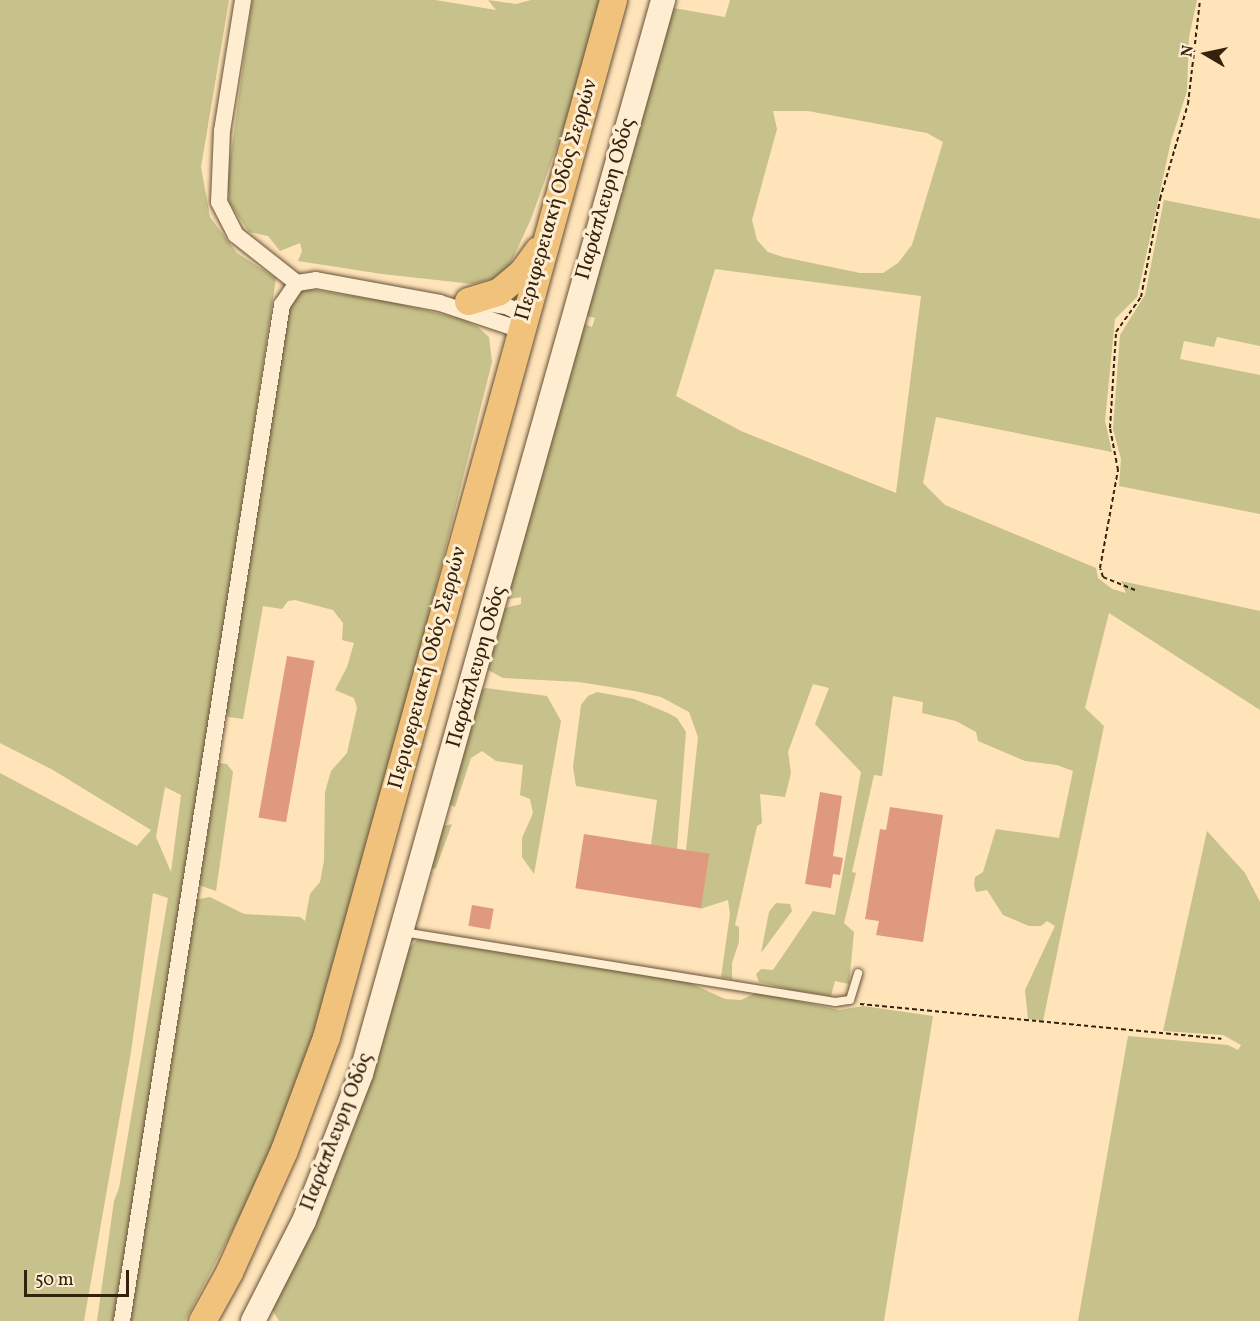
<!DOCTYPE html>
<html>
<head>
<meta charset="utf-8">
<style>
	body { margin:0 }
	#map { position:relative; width:1260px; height:1321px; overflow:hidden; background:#ffe3b9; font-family:Vollkorn,serif }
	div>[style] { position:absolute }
	.green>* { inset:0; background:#c7c18b }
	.building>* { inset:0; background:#de997f; transform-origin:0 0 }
	.path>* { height:2px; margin-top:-1px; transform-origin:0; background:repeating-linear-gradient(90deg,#33220c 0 4.5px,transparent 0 7.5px) }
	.roads { filter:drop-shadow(0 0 2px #665237) drop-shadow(0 0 2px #665237) }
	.lane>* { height:8px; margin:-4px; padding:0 4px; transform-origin:4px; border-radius:4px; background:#ffedd2 }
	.street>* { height:16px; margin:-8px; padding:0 8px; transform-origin:8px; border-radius:8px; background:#ffedd2 }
	.secondary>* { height:24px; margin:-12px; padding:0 12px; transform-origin:12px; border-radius:12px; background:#ffedd2 }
	.primary>* { height:27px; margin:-13.5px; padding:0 13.5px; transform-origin:13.5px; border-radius:13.5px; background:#f0c27c }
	span { translate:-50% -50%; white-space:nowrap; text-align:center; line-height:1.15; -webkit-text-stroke:6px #ffedd2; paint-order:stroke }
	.street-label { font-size:21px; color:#33220c }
	.north { position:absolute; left:1176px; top:24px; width:60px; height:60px; -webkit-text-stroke:4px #ffedd2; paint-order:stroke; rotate:279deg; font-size:16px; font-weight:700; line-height:24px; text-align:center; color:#33220c }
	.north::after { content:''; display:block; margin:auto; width:21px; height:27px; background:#33220c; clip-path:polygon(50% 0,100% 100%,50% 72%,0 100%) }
	.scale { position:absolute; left:24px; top:1270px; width:105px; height:27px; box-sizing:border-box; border:3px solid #33220c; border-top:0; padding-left:8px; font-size:18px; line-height:21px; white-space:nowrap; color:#33220c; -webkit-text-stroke:4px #ffedd2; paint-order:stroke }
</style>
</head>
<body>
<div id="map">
	<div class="green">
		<div style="clip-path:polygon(evenodd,0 0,229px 0,201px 167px,210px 217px,237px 253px,276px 278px,185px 890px,113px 1321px,97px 1321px,114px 1201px,119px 1188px,168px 898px,153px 893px,131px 1052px,84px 1321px,0 1321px,0 773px,137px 846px,151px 830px,53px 770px,0 743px,0 0,165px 787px,181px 795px,171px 872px,156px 837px,165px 787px)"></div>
		<div style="clip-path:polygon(252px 0,435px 0,496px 10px,488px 0,516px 4px,531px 0,601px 0,573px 101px,531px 219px,507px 271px,497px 278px,473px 284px,382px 274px,298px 261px,302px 251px,300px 243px,280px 251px,268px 236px,249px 232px,230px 204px,227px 183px)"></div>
		<div style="clip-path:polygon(evenodd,730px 0,1197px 0,1189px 37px,1187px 91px,1171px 141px,1137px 297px,1115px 319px,1105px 421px,1112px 452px,936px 417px,923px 483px,945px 505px,1096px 568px,1098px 578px,1112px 589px,1126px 593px,1121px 581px,1260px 611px,1260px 710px,1109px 613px,1085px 708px,1104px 726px,1043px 1021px,1028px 1019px,1025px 990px,1055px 926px,1047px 921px,1041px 926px,1029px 926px,1003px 915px,987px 890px,976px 892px,974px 885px,975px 877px,983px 872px,996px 829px,1059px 838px,1073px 771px,1057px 765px,1025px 761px,978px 741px,976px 732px,956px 721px,922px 713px,923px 702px,893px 696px,882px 776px,874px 775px,852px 872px,856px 873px,844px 923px,854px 932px,849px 984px,835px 981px,831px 996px,792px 990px,759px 982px,756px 974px,761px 969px,773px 970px,813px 911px,835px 915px,861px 772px,815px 724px,829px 688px,813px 684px,788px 752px,791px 773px,785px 797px,760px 794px,762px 823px,757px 826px,735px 925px,739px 927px,739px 942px,732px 963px,732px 979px,721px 977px,730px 914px,728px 900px,700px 909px,709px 855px,686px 850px,698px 737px,689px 712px,661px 697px,635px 691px,579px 682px,503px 678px,488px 670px,501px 609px,521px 604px,521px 597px,503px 600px,582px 323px,592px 327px,595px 318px,583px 315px,668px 7px,725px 17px,730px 0,773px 111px,808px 111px,927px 133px,943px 142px,912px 245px,898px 263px,883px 273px,860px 273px,783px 257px,768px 252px,757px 240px,752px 220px,777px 129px,773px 111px,730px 0,715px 269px,921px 296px,896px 493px,741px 431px,676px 396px,715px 269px)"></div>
		<div style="clip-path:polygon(1164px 200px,1260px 219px,1260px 346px,1217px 337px,1214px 347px,1184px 341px,1180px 359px,1260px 375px,1260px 514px,1119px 486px,1121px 459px,1113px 429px,1120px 335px,1145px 295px)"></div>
		<div style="clip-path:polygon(308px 289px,392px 302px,461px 319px,478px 327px,489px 337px,492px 362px,428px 618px,328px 994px,299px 1076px,256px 1185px,185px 1321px,127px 1321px,194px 900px,210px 897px,244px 914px,300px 917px,305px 921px,310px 894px,320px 882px,324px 861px,325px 792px,331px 771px,347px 753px,357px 708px,354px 698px,335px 690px,347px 667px,354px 643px,342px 640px,343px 623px,333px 610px,295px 600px,288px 601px,282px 609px,263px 606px,243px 719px,228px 717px,226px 712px,285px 311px,299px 290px)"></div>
		<div style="clip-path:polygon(486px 688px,547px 696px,561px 721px,534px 874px,522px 857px,522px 838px,533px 813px,530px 799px,520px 795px,523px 765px,496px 761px,482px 751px,471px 758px,455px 807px,446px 803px,479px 690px)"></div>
		<div style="clip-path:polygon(597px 692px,634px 699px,668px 713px,677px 718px,686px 732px,677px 849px,651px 845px,657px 800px,576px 786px,573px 767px,581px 705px,588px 696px)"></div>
		<div style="clip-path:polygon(219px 763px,227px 764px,233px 772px,216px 891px,199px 885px)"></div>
		<div style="clip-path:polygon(452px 824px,436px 868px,430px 869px,443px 826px)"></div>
		<div style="clip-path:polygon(1207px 831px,1245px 873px,1260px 902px,1260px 1321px,1078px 1321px,1128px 1036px,1228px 1045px,1238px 1050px,1241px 1045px,1223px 1035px,1163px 1031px)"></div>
		<div style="clip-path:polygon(776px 903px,790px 904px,792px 911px,761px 953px,769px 912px)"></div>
		<div style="clip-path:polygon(418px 939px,688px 982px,725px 999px,741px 1000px,758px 992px,839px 1010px,863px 1006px,933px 1016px,884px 1321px,279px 1321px,269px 1304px,408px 949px)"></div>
	</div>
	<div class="building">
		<div style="left:287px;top:656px;width:28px;height:164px;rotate:10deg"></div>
		<div style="clip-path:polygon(820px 792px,842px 796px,833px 856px,843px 858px,840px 875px,833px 874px,831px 888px,805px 884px)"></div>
		<div style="clip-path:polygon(890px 807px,943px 815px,923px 942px,876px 935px,879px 921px,865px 919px,880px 829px,886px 830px)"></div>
		<div style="left:584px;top:834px;width:127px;height:55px;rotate:9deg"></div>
		<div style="left:472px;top:905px;width:22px;height:21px;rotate:10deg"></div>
	</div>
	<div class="path">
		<div style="left:1135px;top:590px;width:35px;rotate:-158deg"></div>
		<div style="left:1103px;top:577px;width:9px;rotate:-108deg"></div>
		<div style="left:1100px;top:568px;width:100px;rotate:-79.6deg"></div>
		<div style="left:1118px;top:470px;width:43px;rotate:-100.8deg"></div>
		<div style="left:1110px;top:428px;width:96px;rotate:-86.4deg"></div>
		<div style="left:1116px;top:332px;width:43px;rotate:-54.5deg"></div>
		<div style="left:1141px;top:297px;width:100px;rotate:-79deg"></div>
		<div style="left:1160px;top:199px;width:99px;rotate:-73.6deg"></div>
		<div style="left:1188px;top:104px;width:105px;rotate:-83.4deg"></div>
		<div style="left:860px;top:1004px;width:363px;rotate:5.5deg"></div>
	</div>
	<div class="roads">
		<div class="lane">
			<div style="left:403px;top:932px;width:438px;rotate:9.2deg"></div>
			<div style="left:835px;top:1002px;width:15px;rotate:-8deg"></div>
			<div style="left:850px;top:1000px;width:28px;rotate:-73deg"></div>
		</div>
		<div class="street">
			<div style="left:243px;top:0;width:133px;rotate:99.1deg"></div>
			<div style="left:222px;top:131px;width:71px;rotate:92.4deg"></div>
			<div style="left:219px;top:202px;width:37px;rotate:63deg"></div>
			<div style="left:236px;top:235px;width:78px;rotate:38.2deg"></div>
			<div style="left:480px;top:302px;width:26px;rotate:9deg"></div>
			<div style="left:506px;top:306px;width:21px;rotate:25deg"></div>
			<div style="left:122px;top:1321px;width:1029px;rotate:-81.05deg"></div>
			<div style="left:282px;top:305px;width:27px;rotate:-56deg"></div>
			<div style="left:297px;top:283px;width:19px;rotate:-9deg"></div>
			<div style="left:316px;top:280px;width:126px;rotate:10.5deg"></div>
			<div style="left:440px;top:303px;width:85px;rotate:18.4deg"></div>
		</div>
		<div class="secondary">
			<div style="left:253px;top:1321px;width:112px;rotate:-63deg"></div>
			<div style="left:304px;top:1221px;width:158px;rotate:-68.8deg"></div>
			<div style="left:361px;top:1074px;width:1116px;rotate:-74.29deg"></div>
		</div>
		<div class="primary">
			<div style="left:468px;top:301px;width:31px;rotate:-17deg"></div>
			<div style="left:498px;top:292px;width:31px;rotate:-40deg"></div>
			<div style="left:522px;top:272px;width:27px;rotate:-54deg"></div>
			<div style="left:202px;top:1321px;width:56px;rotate:-61.1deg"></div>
			<div style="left:229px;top:1272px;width:134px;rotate:-65.7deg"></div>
			<div style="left:284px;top:1150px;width:121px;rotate:-69.6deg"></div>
			<div style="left:326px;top:1037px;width:1076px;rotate:-74.53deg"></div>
		</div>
	</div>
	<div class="street-label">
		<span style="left:606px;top:199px;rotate:-74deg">Παράπλευρη Οδός</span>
		<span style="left:557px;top:200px;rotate:-74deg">Περιφερειακή Οδός Σερρών</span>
		<span style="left:477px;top:667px;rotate:-74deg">Παράπλευρη Οδός</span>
		<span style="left:428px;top:668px;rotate:-75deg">Περιφερειακή Οδός Σερρών</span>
		<span style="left:337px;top:1132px;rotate:-69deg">Παράπλευρη Οδός</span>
	</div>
	<div class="north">N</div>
	<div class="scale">50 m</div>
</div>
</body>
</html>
